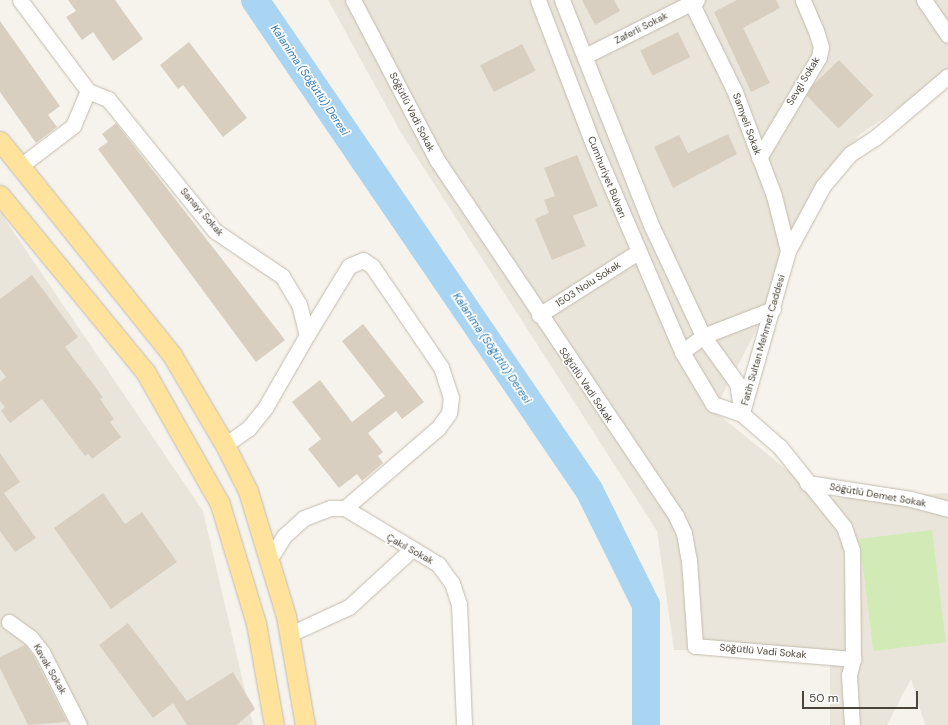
<!DOCTYPE html>
<html>
<head>
<meta charset="utf-8">
<style>
	body { margin:0 }
	#map { position:relative; width:948px; height:725px; overflow:hidden; background:#f6f3ec; font-family:"DM Sans",sans-serif }
	div>[style] { position:absolute }
	.residential>* { inset:0; background:#eae5da }
	.green>* { inset:0; background:#d2eab5; transform-origin:0 0 }
	.river>* { height:28px; margin:-14px; padding:0 14px; transform-origin:14px; border-radius:14px; background:#a9d4f2 }
	.building>* { inset:0; background:#d8cfc1; transform-origin:0 0 }
	.roads { filter:drop-shadow(0 0 1px #c2bbae) drop-shadow(0 0 1px #c2bbae) }
	.minor>* { height:15px; margin:-7.5px; padding:0 7.5px; transform-origin:7.5px; border-radius:7.5px; background:#fff }
	.major>* { height:19px; margin:-9.5px; padding:0 9.5px; transform-origin:9.5px; border-radius:9.5px; background:#ffe39c }
	span { translate:-50% -50%; white-space:nowrap; text-align:center; line-height:1.15; -webkit-text-stroke:3.5px #fff; paint-order:stroke }
	.street-label { font-size:10px; color:#4b4439 }
	.water-label { font-size:11px; color:#2e7ab2; font-style:italic }
	.scale { position:absolute; left:802px; top:691px; width:116px; height:18px; box-sizing:border-box; border:2px solid #4b4439; border-top:0; padding-left:5px; font-size:12px; line-height:14px; white-space:nowrap; color:#4b4439; -webkit-text-stroke:3px #fff; paint-order:stroke }
</style>
</head>
<body>
<div id="map">
	<div class="residential">
		<div style="clip-path:polygon(328px 0,948px 0,948px 73px,858px 136px,714px 411px,823px 499px,948px 493px,948px 725px,925px 725px,911px 679px,887px 725px,830px 725px,830px 652px,674px 650px,657px 531px,400px 131px)"></div>
		<div style="clip-path:polygon(0 212px,203px 511px,253px 725px,0 725px)"></div>
	</div>
	<div class="green">
		<div style="left:932px;top:530px;width:113px;height:73px;rotate:83deg"></div>
	</div>
	<div class="river">
		<div style="left:255px;top:0;width:593px;rotate:55.72deg"></div>
		<div style="left:589px;top:490px;width:128px;rotate:63.6deg"></div>
		<div style="left:646px;top:605px;width:120px;rotate:90deg"></div>
	</div>
	<div class="building">
		<div style="clip-path:polygon(68px 0,115px 0,143px 39px,113px 61px,93px 32px,82px 40px,66px 17px,76px 11px)"></div>
		<div style="clip-path:polygon(582px 0,614px 0,620px 11px,595px 25px)"></div>
		<div style="clip-path:polygon(737px 0,776px 0,780px 8px,743px 28px,770px 83px,751px 92px,714px 12px)"></div>
		<div style="clip-path:polygon(0 21px,60px 106px,48px 115px,57px 127px,36px 143px,0 92px)"></div>
		<div style="left:678px;top:32px;width:28px;height:42px;rotate:64deg"></div>
		<div style="clip-path:polygon(189px 42px,247px 118px,223px 137px,183px 85px,178px 89px,160px 65px)"></div>
		<div style="left:522px;top:44px;width:30px;height:47px;rotate:63deg"></div>
		<div style="left:839px;top:60px;width:49px;height:48px;rotate:46deg"></div>
		<div style="clip-path:polygon(116px 123px,285px 340px,256px 362px,98px 149px,108px 142px,102px 134px)"></div>
		<div style="clip-path:polygon(728px 134px,737px 154px,673px 188px,654px 147px,679px 135px,688px 153px)"></div>
		<div style="clip-path:polygon(577px 155px,598px 206px,573px 216px,586px 246px,552px 260px,535px 219px,549px 213px,544px 200px,555px 196px,544px 168px)"></div>
		<div style="clip-path:polygon(32px 275px,78px 337px,65px 347px,103px 397px,100px 399px,114px 419px,110px 422px,121px 437px,92px 459px,88px 454px,85px 456px,42px 399px,10px 423px,1px 411px,5px 407px,0 401px,0 382px,6px 377px,0 369px,0 299px)"></div>
		<div style="clip-path:polygon(363px 324px,424px 402px,402px 419px,396px 411px,368px 433px,383px 452px,378px 456px,383px 463px,362px 481px,357px 474px,339px 488px,308px 449px,321px 439px,292px 402px,320px 380px,352px 422px,385px 396px,342px 341px)"></div>
		<div style="clip-path:polygon(0 453px,20px 482px,4px 493px,36px 538px,15px 552px,0 531px)"></div>
		<div style="clip-path:polygon(103px 493px,125px 524px,142px 512px,177px 562px,111px 609px,54px 528px)"></div>
		<div style="clip-path:polygon(128px 623px,187px 701px,233px 672px,255px 709px,237px 725px,187px 725px,173px 703px,153px 718px,99px 645px)"></div>
		<div style="clip-path:polygon(25px 645px,34px 657px,67px 722px,28px 725px,0 668px,0 657px)"></div>
	</div>
	<div class="roads">
		<div class="minor">
			<div style="left:20px;top:0;width:114px;rotate:53.2deg"></div>
			<div style="left:88px;top:91px;width:22px;rotate:22deg"></div>
			<div style="left:108px;top:99px;width:170px;rotate:51deg"></div>
			<div style="left:215px;top:231px;width:81px;rotate:33.9deg"></div>
			<div style="left:282px;top:276px;width:33px;rotate:59deg"></div>
			<div style="left:299px;top:304px;width:32px;rotate:76deg"></div>
			<div style="left:307px;top:335px;width:84px;rotate:119.9deg"></div>
			<div style="left:265px;top:408px;width:26px;rotate:129deg"></div>
			<div style="left:249px;top:428px;width:29px;rotate:145deg"></div>
			<div style="left:353px;top:0;width:181px;rotate:62.3deg"></div>
			<div style="left:437px;top:160px;width:429px;rotate:56.1deg"></div>
			<div style="left:676px;top:516px;width:19px;rotate:65deg"></div>
			<div style="left:684px;top:533px;width:27px;rotate:80deg"></div>
			<div style="left:689px;top:560px;width:86px;rotate:86deg"></div>
			<div style="left:695px;top:646px;width:159px;rotate:4.7deg"></div>
			<div style="left:538px;top:0;width:154px;rotate:69.1deg"></div>
			<div style="left:593px;top:144px;width:226px;rotate:66.8deg"></div>
			<div style="left:682px;top:352px;width:61px;rotate:59.2deg"></div>
			<div style="left:713px;top:404px;width:31px;rotate:19deg"></div>
			<div style="left:742px;top:414px;width:50px;rotate:41deg"></div>
			<div style="left:780px;top:447px;width:102px;rotate:51.3deg"></div>
			<div style="left:844px;top:527px;width:24px;rotate:71deg"></div>
			<div style="left:852px;top:550px;width:109px;rotate:89.5deg"></div>
			<div style="left:853px;top:659px;width:16px;rotate:104deg"></div>
			<div style="left:849px;top:675px;width:50px;rotate:86.6deg"></div>
			<div style="left:562px;top:0;width:244px;rotate:68.4deg"></div>
			<div style="left:652px;top:227px;width:120px;rotate:64.9deg"></div>
			<div style="left:703px;top:336px;width:58px;rotate:54.1deg"></div>
			<div style="left:737px;top:383px;width:31px;rotate:81deg"></div>
			<div style="left:690px;top:0;width:102px;rotate:63.9deg"></div>
			<div style="left:735px;top:92px;width:111px;rotate:69.4deg"></div>
			<div style="left:774px;top:196px;width:57px;rotate:75.7deg"></div>
			<div style="left:924px;top:0;width:42px;rotate:55.6deg"></div>
			<div style="left:585px;top:56px;width:125px;rotate:-26.6deg"></div>
			<div style="left:759px;top:158px;width:117px;rotate:-59.3deg"></div>
			<div style="left:819px;top:57px;width:10px;rotate:-79deg"></div>
			<div style="left:821px;top:47px;width:17px;rotate:-107deg"></div>
			<div style="left:816px;top:31px;width:34px;rotate:-113deg"></div>
			<div style="left:19px;top:167px;width:68px;rotate:-37.2deg"></div>
			<div style="left:73px;top:126px;width:38px;rotate:-67deg"></div>
			<div style="left:539px;top:315px;width:117px;rotate:-32.5deg"></div>
			<div style="left:307px;top:335px;width:81px;rotate:-58.7deg"></div>
			<div style="left:349px;top:266px;width:15px;rotate:-23deg"></div>
			<div style="left:363px;top:260px;width:11px;rotate:34deg"></div>
			<div style="left:372px;top:266px;width:122px;rotate:55.7deg"></div>
			<div style="left:441px;top:367px;width:32px;rotate:72deg"></div>
			<div style="left:451px;top:397px;width:16px;rotate:97deg"></div>
			<div style="left:449px;top:413px;width:19px;rotate:126deg"></div>
			<div style="left:438px;top:428px;width:123px;rotate:139.3deg"></div>
			<div style="left:682px;top:352px;width:26px;rotate:-37deg"></div>
			<div style="left:703px;top:336px;width:75px;rotate:-21.1deg"></div>
			<div style="left:743px;top:409px;width:164px;rotate:-74.1deg"></div>
			<div style="left:788px;top:251px;width:74px;rotate:-61.7deg"></div>
			<div style="left:823px;top:186px;width:42px;rotate:-49.8deg"></div>
			<div style="left:850px;top:154px;width:31px;rotate:-33deg"></div>
			<div style="left:876px;top:137px;width:94px;rotate:-40.3deg"></div>
			<div style="left:807px;top:483px;width:105px;rotate:8.7deg"></div>
			<div style="left:911px;top:499px;width:38px;rotate:15deg"></div>
			<div style="left:269px;top:560px;width:28px;rotate:-58deg"></div>
			<div style="left:284px;top:536px;width:27px;rotate:-42deg"></div>
			<div style="left:304px;top:518px;width:28px;rotate:-21deg"></div>
			<div style="left:330px;top:508px;width:15px"></div>
			<div style="left:345px;top:508px;width:109px;rotate:31.1deg"></div>
			<div style="left:438px;top:564px;width:24px;rotate:54deg"></div>
			<div style="left:452px;top:583px;width:22px;rotate:72deg"></div>
			<div style="left:459px;top:604px;width:121px;rotate:87.6deg"></div>
			<div style="left:9px;top:622px;width:27px;rotate:36deg"></div>
			<div style="left:31px;top:638px;width:18px;rotate:52deg"></div>
			<div style="left:42px;top:652px;width:82px;rotate:63.1deg"></div>
			<div style="left:290px;top:634px;width:65px;rotate:-24.6deg"></div>
			<div style="left:349px;top:607px;width:84px;rotate:-42.6deg"></div>
		</div>
		<div class="major">
			<div style="left:0;top:141px;width:275px;rotate:51.2deg"></div>
			<div style="left:172px;top:355px;width:104px;rotate:59.5deg"></div>
			<div style="left:225px;top:445px;width:51px;rotate:63.4deg"></div>
			<div style="left:248px;top:491px;width:131px;rotate:73.1deg"></div>
			<div style="left:286px;top:616px;width:111px;rotate:80.1deg"></div>
			<div style="left:0;top:195px;width:230px;rotate:50.6deg"></div>
			<div style="left:146px;top:373px;width:150px;rotate:60.5deg"></div>
			<div style="left:220px;top:504px;width:124px;rotate:73.2deg"></div>
			<div style="left:256px;top:623px;width:104px;rotate:80deg"></div>
		</div>
	</div>
	<div class="street-label">
		<span style="left:641px;top:28px;rotate:-27deg">Zaferli Sokak</span>
		<span style="left:803px;top:81px;rotate:-59deg">Sevgi Sokak</span>
		<span style="left:412px;top:112px;rotate:63deg">Söğütlü Vadi Sokak</span>
		<span style="left:747px;top:124px;rotate:70deg">Samyeli Sokak</span>
		<span style="left:607px;top:177px;rotate:68deg">Cumhuriyet Bulvarı</span>
		<span style="left:202px;top:212px;rotate:49deg">Sanayi Sokak</span>
		<span style="left:588px;top:284px;rotate:-33deg">1503 Nolu Sokak</span>
		<span style="left:763px;top:340px;rotate:-74deg">Fatih Sultan Mehmet Caddesi</span>
		<span style="left:586px;top:385px;rotate:56deg">Söğütlü Vadi Sokak</span>
		<span style="left:878px;top:495px;rotate:10deg">Söğütlü Demet Sokak</span>
		<span style="left:410px;top:549px;rotate:29deg">Çakıl Sokak</span>
		<span style="left:763px;top:651px;rotate:5deg">Söğütlü Vadi Sokak</span>
		<span style="left:50px;top:669px;rotate:60deg">Kavak Sokak</span>
	</div>
	<div class="water-label">
		<span style="left:310px;top:80px;rotate:56deg">Kalanima (Söğütlü) Deresi</span>
		<span style="left:492px;top:348px;rotate:56deg">Kalanima (Söğütlü) Deresi</span>
	</div>
	<div class="scale">50 m</div>
</div>
</body>
</html>
